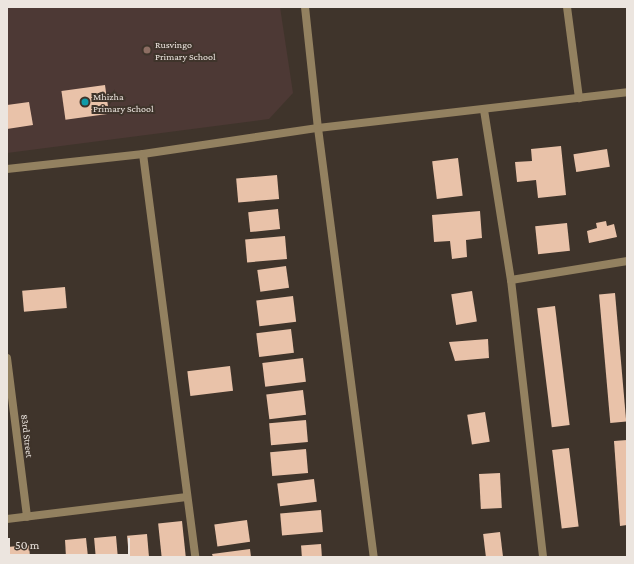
<!DOCTYPE html>
<html>
<head>
<meta charset="utf-8">
<style>
	body { margin:0 }
	#map { position:relative; width:634px; height:564px; overflow:hidden; background:#3f342b; font-family:"Crimson Pro",serif }
	div>[style] { position:absolute }
	.education>* { inset:0; background:#4d3935 }
	.building>* { inset:0; background:#e9c2a9; transform-origin:0 0 }
	.minor>* { height:8px; margin:-4px; padding:0 4px; transform-origin:4px; border-radius:4px; background:#938160 }
	.tertiary>* { height:8px; margin:-4px; padding:0 4px; transform-origin:4px; border-radius:4px; background:#938160 }
	.dots>* { width:11px; height:11px; translate:-50% -50%; box-sizing:border-box; border:2px solid #3f342b; border-radius:50% }
	span { translate:-50% -50%; white-space:nowrap; text-align:center; line-height:1.15; -webkit-text-stroke:4px #3f342b; paint-order:stroke }
	.poi-label { font-size:10px; color:#ece5df }
	.left { translate:0 -50%; text-align:left }
	.street-label { font-size:10px; color:#ece5df }
	.frame { position:absolute; inset:0; border:8px solid #ece5df; pointer-events:none }
	.scale { position:absolute; left:8px; top:538px; width:122px; height:18px; box-sizing:border-box; border:2px solid #ece5df; border-top:0; padding-left:5px; font-size:12px; line-height:14px; white-space:nowrap; color:#ece5df; -webkit-text-stroke:3px #3f342b; paint-order:stroke }
</style>
</head>
<body>
<div id="map">
	<div class="education">
		<div style="clip-path:polygon(7px 7px,280px 7px,293px 93px,269px 119px,7px 153px)"></div>
	</div>
	<div class="building">
		<div style="left:105px;top:85px;width:29px;height:44px;rotate:82deg"></div>
		<div style="clip-path:polygon(29px 102px,33px 125px,7px 129px,7px 105px)"></div>
		<div style="clip-path:polygon(561px 146px,566px 195px,538px 198px,536px 180px,517px 182px,515px 162px,532px 161px,531px 149px)"></div>
		<div style="left:607px;top:149px;width:18px;height:34px;rotate:81deg"></div>
		<div style="left:458px;top:158px;width:38px;height:26px;rotate:83deg"></div>
		<div style="left:277px;top:175px;width:24px;height:41px;rotate:85deg"></div>
		<div style="left:278px;top:209px;width:20px;height:30px;rotate:84deg"></div>
		<div style="clip-path:polygon(480px 211px,482px 238px,466px 240px,467px 257px,452px 259px,450px 241px,434px 242px,432px 215px)"></div>
		<div style="clip-path:polygon(606px 221px,607px 226px,614px 224px,617px 237px,589px 243px,587px 231px,597px 228px,596px 223px)"></div>
		<div style="left:567px;top:223px;width:28px;height:32px;rotate:84deg"></div>
		<div style="left:285px;top:236px;width:23px;height:40px;rotate:85deg"></div>
		<div style="left:286px;top:266px;width:22px;height:29px;rotate:82deg"></div>
		<div style="left:65px;top:287px;width:21px;height:43px;rotate:85deg"></div>
		<div style="left:472px;top:291px;width:31px;height:21px;rotate:81deg"></div>
		<div style="left:615px;top:293px;width:129px;height:16px;rotate:85deg"></div>
		<div style="left:293px;top:296px;width:26px;height:37px;rotate:83deg"></div>
		<div style="left:555px;top:306px;width:120px;height:18px;rotate:83deg"></div>
		<div style="left:291px;top:329px;width:24px;height:35px;rotate:83deg"></div>
		<div style="clip-path:polygon(488px 339px,489px 358px,455px 361px,449px 342px)"></div>
		<div style="left:303px;top:358px;width:24px;height:41px;rotate:83deg"></div>
		<div style="left:230px;top:366px;width:25px;height:43px;rotate:83deg"></div>
		<div style="left:303px;top:390px;width:25px;height:37px;rotate:83deg"></div>
		<div style="left:485px;top:412px;width:30px;height:18px;rotate:81deg"></div>
		<div style="left:306px;top:420px;width:22px;height:37px;rotate:85deg"></div>
		<div style="clip-path:polygon(627px 440px,627px 525px,620px 526px,614px 441px)"></div>
		<div style="left:569px;top:448px;width:79px;height:17px;rotate:83deg"></div>
		<div style="left:306px;top:449px;width:24px;height:36px;rotate:85deg"></div>
		<div style="left:500px;top:473px;width:35px;height:21px;rotate:87deg"></div>
		<div style="left:314px;top:479px;width:23px;height:37px;rotate:83deg"></div>
		<div style="left:321px;top:510px;width:22px;height:41px;rotate:85deg"></div>
		<div style="left:247px;top:520px;width:22px;height:33px;rotate:82deg"></div>
		<div style="left:182px;top:521px;width:36px;height:24px;rotate:84deg"></div>
		<div style="left:500px;top:532px;width:25px;height:17px;rotate:83deg"></div>
		<div style="left:147px;top:534px;width:23px;height:20px;rotate:85deg"></div>
		<div style="left:116px;top:536px;width:21px;height:22px;rotate:85deg"></div>
		<div style="clip-path:polygon(86px 538px,88px 557px,66px 557px,65px 540px)"></div>
		<div style="left:321px;top:544px;width:13px;height:20px;rotate:86deg"></div>
		<div style="left:29px;top:545px;width:12px;height:22px;rotate:85deg"></div>
		<div style="clip-path:polygon(250px 549px,251px 557px,213px 557px,212px 554px)"></div>
	</div>
	<div class="minor">
		<div style="left:567px;top:7px;width:92px;rotate:82.5deg"></div>
		<div style="left:484px;top:110px;width:172px;rotate:81deg"></div>
		<div style="left:511px;top:280px;width:279px;rotate:83.4deg"></div>
		<div style="left:143px;top:154px;width:406px;rotate:82.6deg"></div>
		<div style="left:7px;top:169px;width:137px;rotate:-6.3deg"></div>
		<div style="left:143px;top:154px;width:177px;rotate:-8.5deg"></div>
		<div style="left:318px;top:128px;width:311px;rotate:-6.6deg"></div>
		<div style="left:511px;top:280px;width:118px;rotate:-9.3deg"></div>
		<div style="left:7px;top:358px;width:160px;rotate:82.8deg"></div>
		<div style="left:7px;top:519px;width:181px;rotate:-7deg"></div>
	</div>
	<div class="tertiary">
		<div style="left:305px;top:7px;width:122px;rotate:83.9deg"></div>
		<div style="left:318px;top:128px;width:433px;rotate:82.6deg"></div>
	</div>
	<div class="dots">
		<div style="left:147px;top:50px;background:#8d6e63"></div>
		<div style="left:85px;top:102px;background:#0f9aa8"></div>
	</div>
	<div class="poi-label">
		<span class="left" style="left:155px;top:50px">Rusvingo<br>Primary School</span>
		<span class="left" style="left:93px;top:102px">Mhizha<br>Primary School</span>
	</div>
	<div class="street-label">
		<span style="left:27px;top:436px;rotate:83deg">83rd Street</span>
	</div>
	<div class="frame"></div>
	<div class="scale">50 m</div>
</div>
</body>
</html>
